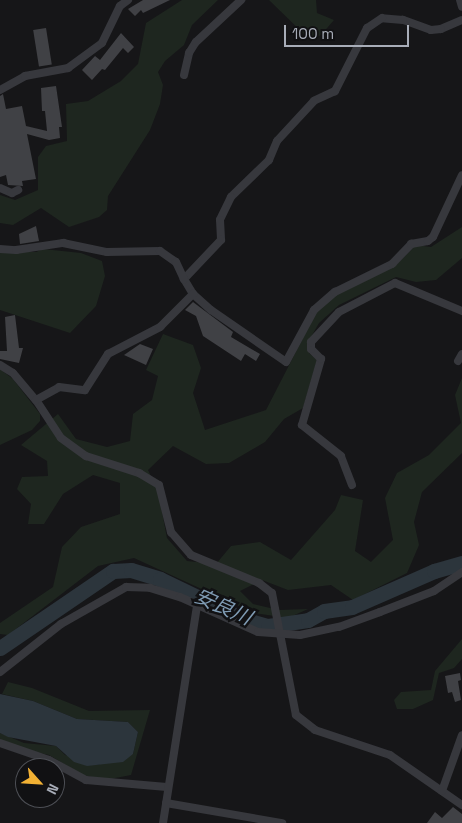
<!DOCTYPE html>
<html>
<head>
<meta charset="utf-8">
<style>
	body { margin:0 }
	#map { position:relative; width:462px; height:823px; overflow:hidden; background:#161618; font-family:"Space Grotesk","Noto Sans JP",sans-serif }
	div>[style] { position:absolute }
	.green>* { inset:0; background:#1e261f }
	.water>* { inset:0; background:#2c353c }
	.river>* { height:15px; margin:-7.5px; padding:0 7.5px; transform-origin:7.5px; border-radius:7.5px; background:#2c353c }
	.building>* { inset:0; background:#404145; transform-origin:0 0 }
	.minor>* { height:8px; margin:-4px; padding:0 4px; transform-origin:4px; border-radius:4px; background:#37383d }
	span { translate:-50% -50%; white-space:nowrap; text-align:center; line-height:1.15; -webkit-text-stroke:5px #111113; paint-order:stroke }
	.water-label { font-size:20px; color:#7f9bb3; font-style:italic }
	.north { position:absolute; left:15px; top:758px; width:50px; height:50px; box-sizing:border-box; background:#111113; border:1px solid #4d4f55; border-radius:50%; rotate:116deg; font-size:14px; font-weight:700; line-height:20px; text-align:center; color:#a8adb8 }
	.north::after { content:''; display:block; margin:auto; width:18px; height:22px; background:#f2b134; clip-path:polygon(50% 0,100% 100%,50% 72%,0 100%) }
	.scale { position:absolute; left:284px; top:25px; width:125px; height:22px; box-sizing:border-box; border:2px solid #a8adb8; border-top:0; padding-left:6px; font-size:15px; line-height:18px; white-space:nowrap; color:#a8adb8; -webkit-text-stroke:4px #111113; paint-order:stroke }
</style>
</head>
<body>
<div id="map">
	<div class="green">
		<div style="clip-path:polygon(182px 0,218px 0,192px 25px,184px 45px,165px 61px,158px 72px,163px 85px,160px 104px,150px 130px,108px 196px,107px 210px,99px 217px,69px 227px,41px 208px,13px 225px,0 223px,0 195px,15px 200px,38px 190px,38px 157px,46px 146px,67px 141px,66px 104px,88px 101px,121px 81px,138px 64px,146px 23px)"></div>
		<div style="clip-path:polygon(269px 0,316px 0,317px 13px,334px 20px,321px 35px,310px 40px)"></div>
		<div style="clip-path:polygon(462px 227px,462px 258px,436px 280px,416px 282px,396px 277px,339px 305px,319px 323px,307px 344px,309px 353px,317px 360px,303px 408px,284px 419px,265px 442px,229px 463px,206px 464px,173px 446px,148px 470px,158px 491px,167px 538px,187px 561px,216px 564px,231px 546px,260px 542px,291px 560px,335px 510px,341px 495px,363px 500px,355px 551px,371px 562px,393px 540px,385px 498px,397px 473px,429px 455px,461px 423px,455px 395px,462px 378px,462px 453px,422px 492px,414px 522px,419px 545px,407px 573px,353px 600px,331px 585px,288px 590px,262px 580px,240px 591px,253px 604px,279px 610px,308px 609px,288px 618px,254px 613px,134px 558px,98px 566px,8px 635px,0 634px,0 623px,53px 587px,62px 547px,81px 527px,120px 514px,120px 483px,93px 475px,63px 494px,44px 524px,28px 524px,31px 504px,17px 489px,22px 477px,48px 476px,47px 461px,21px 445px,58px 414px,76px 439px,107px 447px,130px 441px,133px 414px,152px 400px,158px 376px,146px 370px,163px 334px,193px 345px,201px 368px,193px 393px,205px 430px,266px 410px,317px 311px,337px 294px,396px 265px,416px 245px,431px 247px)"></div>
		<div style="clip-path:polygon(43px 249px,81px 253px,102px 261px,105px 276px,96px 306px,70px 333px,0 310px,0 251px,36px 252px)"></div>
		<div style="clip-path:polygon(0 369px,13px 379px,40px 414px,40px 421px,32px 430px,0 445px)"></div>
		<div style="clip-path:polygon(462px 639px,462px 659px,454px 668px,439px 673px,433px 700px,413px 709px,397px 709px,394px 700px,401px 692px,431px 690px,435px 671px)"></div>
		<div style="clip-path:polygon(8px 682px,32px 688px,89px 711px,150px 710px,131px 775px,105px 780px,83px 775px,49px 755px,16px 748px,0 739px,0 733px,24px 743px,56px 746px,65px 755px,97px 765px,133px 754px,138px 732px,128px 722px,77px 719px,33px 701px,2px 694px)"></div>
	</div>
	<div class="water">
		<div style="clip-path:polygon(0 694px,33px 701px,77px 719px,128px 722px,138px 732px,133px 754px,123px 762px,87px 766px,74px 762px,56px 746px,8px 737px,0 733px)"></div>
	</div>
	<div class="river">
		<div style="left:0;top:648px;width:137px;rotate:-34.3deg"></div>
		<div style="left:113px;top:571px;width:18px;rotate:-3deg"></div>
		<div style="left:131px;top:570px;width:30px;rotate:17deg"></div>
		<div style="left:160px;top:579px;width:92px;rotate:25.7deg"></div>
		<div style="left:243px;top:619px;width:26px;rotate:16deg"></div>
		<div style="left:268px;top:626px;width:40px;rotate:-8.5deg"></div>
		<div style="left:308px;top:620px;width:18px;rotate:-29deg"></div>
		<div style="left:324px;top:611px;width:28px;rotate:-8deg"></div>
		<div style="left:352px;top:607px;width:90px;rotate:-23.7deg"></div>
		<div style="left:434px;top:571px;width:29px;rotate:-16deg"></div>
	</div>
	<div class="building">
		<div style="clip-path:polygon(143px 0,170px 0,143px 13px,141px 10px,135px 16px,128px 9px)"></div>
		<div style="left:46px;top:28px;width:37px;height:13px;rotate:81deg"></div>
		<div style="clip-path:polygon(121px 33px,134px 47px,128px 53px,123px 48px,105px 70px,102px 69px,92px 80px,82px 70px,95px 56px,100px 60px)"></div>
		<div style="clip-path:polygon(56px 86px,62px 127px,59px 127px,60px 138px,49px 140px,27px 134px,36px 179px,22px 181px,23px 186px,8px 185px,6px 175px,0 177px,0 96px,3px 94px,6px 109px,22px 106px,26px 126px,47px 131px,45px 111px,42px 111px,41px 88px)"></div>
		<div style="clip-path:polygon(36px 226px,39px 241px,20px 244px,19px 234px)"></div>
		<div style="clip-path:polygon(193px 302px,233px 332px,231px 337px,260px 354px,256px 361px,245px 354px,241px 361px,203px 336px,196px 316px,185px 310px)"></div>
		<div style="clip-path:polygon(15px 315px,19px 348px,23px 348px,19px 363px,0 359px,0 351px,7px 351px,5px 317px)"></div>
		<div style="clip-path:polygon(140px 344px,153px 349px,146px 365px,124px 355px)"></div>
		<div style="clip-path:polygon(460px 673px,461px 680px,458px 681px,461px 700px,455px 702px,452px 692px,448px 693px,445px 676px)"></div>
		<div style="clip-path:polygon(453px 807px,462px 814px,462px 823px,427px 823px,435px 812px,442px 818px)"></div>
	</div>
	<div class="minor">
		<div style="left:460px;top:0;width:7px;rotate:74deg"></div>
		<div style="left:462px;top:20px;width:23px;rotate:157deg"></div>
		<div style="left:441px;top:29px;width:10px;rotate:174deg"></div>
		<div style="left:431px;top:30px;width:30px;rotate:-160deg"></div>
		<div style="left:403px;top:20px;width:21px;rotate:-175deg"></div>
		<div style="left:382px;top:18px;width:18px;rotate:146deg"></div>
		<div style="left:367px;top:28px;width:71px;rotate:116.9deg"></div>
		<div style="left:335px;top:91px;width:23px;rotate:155deg"></div>
		<div style="left:314px;top:101px;width:54px;rotate:132.8deg"></div>
		<div style="left:277px;top:141px;width:21px;rotate:113deg"></div>
		<div style="left:269px;top:160px;width:53px;rotate:135.8deg"></div>
		<div style="left:231px;top:197px;width:25px;rotate:116deg"></div>
		<div style="left:220px;top:220px;width:20px;rotate:87deg"></div>
		<div style="left:221px;top:240px;width:54px;rotate:133.5deg"></div>
		<div style="left:184px;top:279px;width:17px;rotate:59deg"></div>
		<div style="left:193px;top:294px;width:24px;rotate:42deg"></div>
		<div style="left:211px;top:310px;width:91px;rotate:34.7deg"></div>
		<div style="left:286px;top:362px;width:59px;rotate:-61.7deg"></div>
		<div style="left:314px;top:310px;width:28px;rotate:-41deg"></div>
		<div style="left:335px;top:292px;width:64px;rotate:-26.2deg"></div>
		<div style="left:392px;top:264px;width:28px;rotate:-46deg"></div>
		<div style="left:411px;top:244px;width:17px;rotate:-10deg"></div>
		<div style="left:428px;top:241px;width:6px;rotate:-39deg"></div>
		<div style="left:433px;top:237px;width:68px;rotate:-64.9deg"></div>
		<div style="left:184px;top:75px;width:23px;rotate:-77deg"></div>
		<div style="left:189px;top:53px;width:13px;rotate:-58deg"></div>
		<div style="left:196px;top:42px;width:62px;rotate:-43deg"></div>
		<div style="left:0;top:90px;width:29px;rotate:-29deg"></div>
		<div style="left:25px;top:76px;width:44px;rotate:-10.5deg"></div>
		<div style="left:68px;top:68px;width:42px;rotate:-36.3deg"></div>
		<div style="left:102px;top:43px;width:41px;rotate:-64.1deg"></div>
		<div style="left:120px;top:6px;width:10px;rotate:-37deg"></div>
		<div style="left:0;top:188px;width:13px;rotate:23deg"></div>
		<div style="left:12px;top:193px;width:7px;rotate:-27deg"></div>
		<div style="left:0;top:249px;width:16px;rotate:4deg"></div>
		<div style="left:16px;top:250px;width:48px;rotate:-8.5deg"></div>
		<div style="left:63px;top:243px;width:45px;rotate:11.6deg"></div>
		<div style="left:107px;top:252px;width:53px;rotate:-1.1deg"></div>
		<div style="left:160px;top:251px;width:19px;rotate:35deg"></div>
		<div style="left:176px;top:262px;width:19px;rotate:65deg"></div>
		<div style="left:458px;top:361px;width:8px;rotate:-60deg"></div>
		<div style="left:0;top:365px;width:15px;rotate:32deg"></div>
		<div style="left:13px;top:373px;width:35px;rotate:50deg"></div>
		<div style="left:36px;top:400px;width:45px;rotate:56.7deg"></div>
		<div style="left:61px;top:438px;width:31px;rotate:36deg"></div>
		<div style="left:86px;top:456px;width:56px;rotate:17.8deg"></div>
		<div style="left:139px;top:473px;width:23px;rotate:31deg"></div>
		<div style="left:159px;top:485px;width:49px;rotate:75.7deg"></div>
		<div style="left:171px;top:532px;width:30px;rotate:49deg"></div>
		<div style="left:191px;top:555px;width:74px;rotate:22.4deg"></div>
		<div style="left:259px;top:583px;width:16px;rotate:38deg"></div>
		<div style="left:272px;top:593px;width:124px;rotate:78.9deg"></div>
		<div style="left:296px;top:715px;width:24px;rotate:38deg"></div>
		<div style="left:315px;top:730px;width:79px;rotate:18.4deg"></div>
		<div style="left:390px;top:755px;width:88px;rotate:34.8deg"></div>
		<div style="left:36px;top:400px;width:26px;rotate:-29deg"></div>
		<div style="left:59px;top:387px;width:26px;rotate:7deg"></div>
		<div style="left:85px;top:390px;width:43px;rotate:-57.4deg"></div>
		<div style="left:108px;top:354px;width:59px;rotate:-27.4deg"></div>
		<div style="left:160px;top:327px;width:47px;rotate:-45deg"></div>
		<div style="left:352px;top:485px;width:31px;rotate:-111deg"></div>
		<div style="left:341px;top:456px;width:50px;rotate:-141.5deg"></div>
		<div style="left:302px;top:425px;width:69px;rotate:-73.9deg"></div>
		<div style="left:321px;top:359px;width:14px;rotate:-135deg"></div>
		<div style="left:311px;top:349px;width:7px;rotate:-90deg"></div>
		<div style="left:311px;top:342px;width:41px;rotate:-47deg"></div>
		<div style="left:339px;top:312px;width:63px;rotate:-27.4deg"></div>
		<div style="left:395px;top:283px;width:73px;rotate:22.7deg"></div>
		<div style="left:0;top:672px;width:78px;rotate:-38.2deg"></div>
		<div style="left:61px;top:624px;width:75px;rotate:-29.6deg"></div>
		<div style="left:126px;top:587px;width:24px;rotate:2deg"></div>
		<div style="left:150px;top:588px;width:31px;rotate:17deg"></div>
		<div style="left:180px;top:597px;width:85px;rotate:24.2deg"></div>
		<div style="left:258px;top:632px;width:42px;rotate:4.1deg"></div>
		<div style="left:300px;top:635px;width:40px;rotate:-12deg"></div>
		<div style="left:339px;top:627px;width:44px;rotate:-20.1deg"></div>
		<div style="left:380px;top:612px;width:58px;rotate:-21.3deg"></div>
		<div style="left:434px;top:591px;width:34px;rotate:-34deg"></div>
		<div style="left:0;top:743px;width:52px;rotate:19.1deg"></div>
		<div style="left:49px;top:760px;width:42px;rotate:28.4deg"></div>
		<div style="left:86px;top:780px;width:81px;rotate:4.9deg"></div>
		<div style="left:442px;top:791px;width:59px;rotate:-70.3deg"></div>
		<div style="left:166px;top:803px;width:118px;rotate:9.8deg"></div>
		<div style="left:163px;top:823px;width:220px;rotate:-81.1deg"></div>
	</div>
	<div class="water-label">
		<span style="left:223px;top:607px;rotate:24deg">安良川</span>
	</div>
	<div class="north">N</div>
	<div class="scale">100 m</div>
</div>
</body>
</html>
